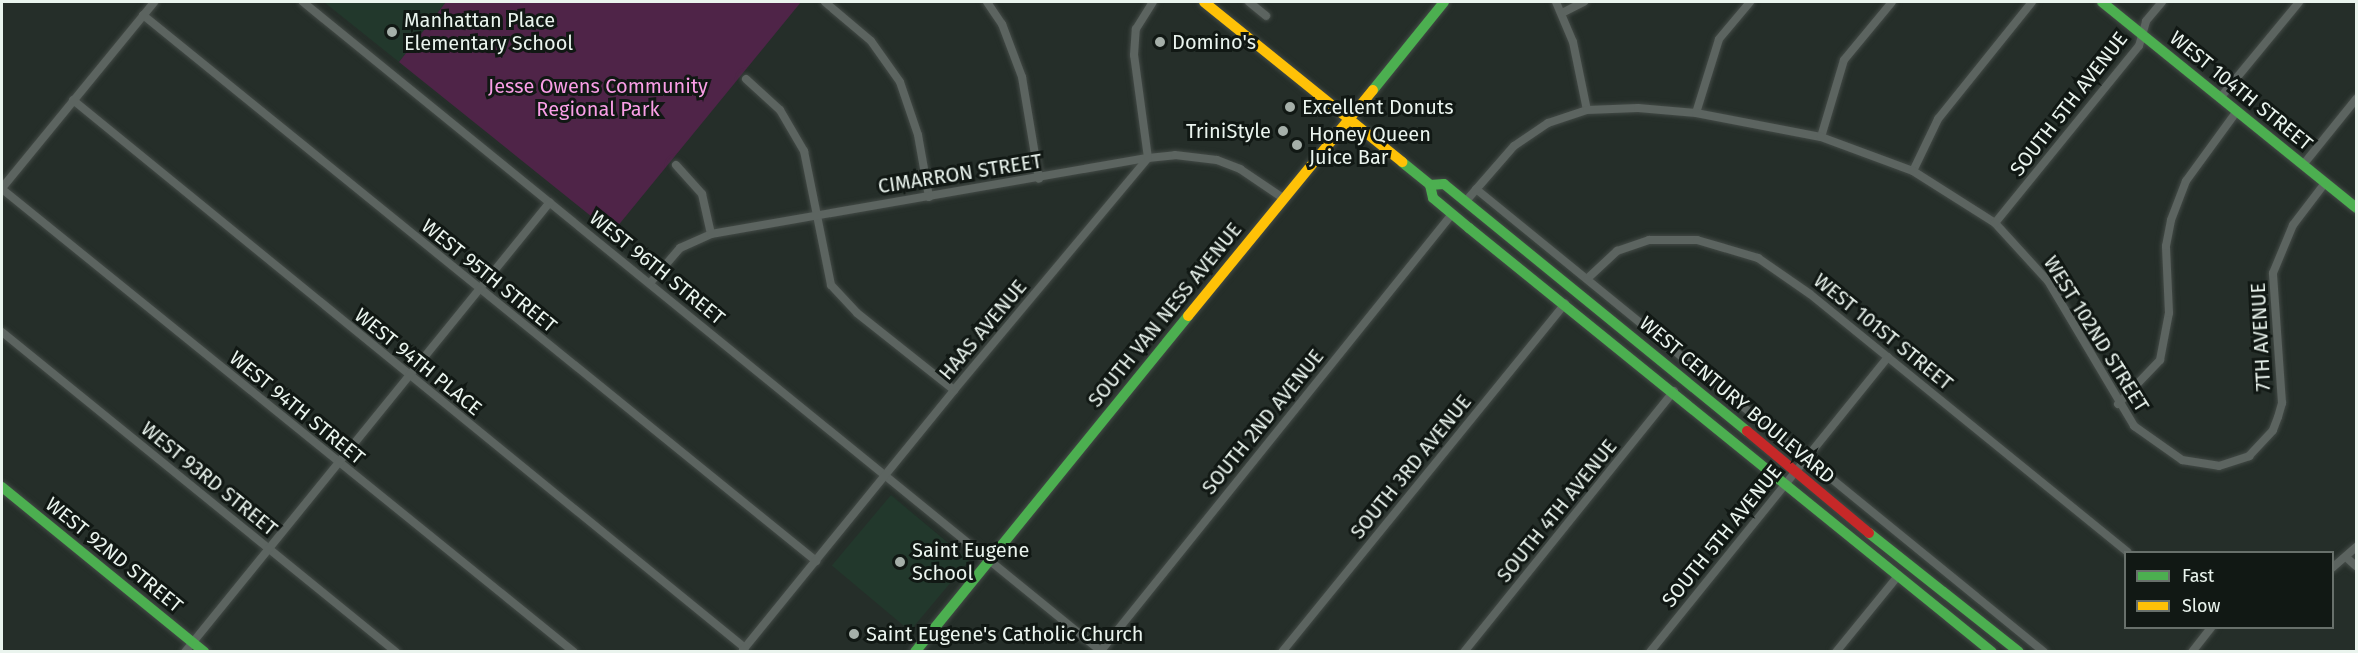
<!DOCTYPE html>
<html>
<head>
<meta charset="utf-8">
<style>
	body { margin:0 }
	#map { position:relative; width:2358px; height:653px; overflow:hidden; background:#252e29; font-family:"Fira Sans",sans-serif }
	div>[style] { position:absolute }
	.built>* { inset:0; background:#22382c; transform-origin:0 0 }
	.green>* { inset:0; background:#4f2448 }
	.roads { filter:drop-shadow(0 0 2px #434a46) drop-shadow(0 0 2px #434a46) }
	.street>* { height:8px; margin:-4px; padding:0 4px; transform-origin:4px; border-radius:4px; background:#5c6460 }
	.fast>* { height:10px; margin:-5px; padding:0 5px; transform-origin:5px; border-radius:5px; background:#4caf50 }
	.slow>* { height:10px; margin:-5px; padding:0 5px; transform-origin:5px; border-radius:5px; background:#ffc107 }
	.jam>* { height:10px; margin:-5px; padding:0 5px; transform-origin:5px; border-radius:5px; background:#c62828 }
	.dots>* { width:16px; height:16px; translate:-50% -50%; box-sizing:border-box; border:3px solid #111814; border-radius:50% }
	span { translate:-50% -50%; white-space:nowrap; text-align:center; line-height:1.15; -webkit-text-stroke:6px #111814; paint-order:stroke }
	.poi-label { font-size:20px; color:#eaf4ee }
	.left { translate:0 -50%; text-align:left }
	.right { translate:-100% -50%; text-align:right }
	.park-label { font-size:20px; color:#f99ee6 }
	.street-label { font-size:20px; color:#eaf4ee }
	.frame { position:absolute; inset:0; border:3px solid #eaf4ee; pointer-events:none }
	.legend { position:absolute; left:2124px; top:551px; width:210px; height:78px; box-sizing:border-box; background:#111814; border:2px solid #68706b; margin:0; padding:8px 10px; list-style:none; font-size:18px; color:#eaf4ee }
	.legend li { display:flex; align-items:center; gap:12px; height:30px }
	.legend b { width:30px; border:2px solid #68706b }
</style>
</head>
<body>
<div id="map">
	<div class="built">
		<div style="clip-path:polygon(324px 2px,446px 2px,399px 62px)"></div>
		<div style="left:891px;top:495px;width:102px;height:92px;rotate:40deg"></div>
	</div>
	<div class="green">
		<div style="clip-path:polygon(446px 2px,801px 2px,612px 233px,399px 62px)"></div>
	</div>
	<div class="roads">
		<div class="street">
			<div style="left:303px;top:2px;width:1030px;rotate:39.13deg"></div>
			<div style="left:825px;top:2px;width:60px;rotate:40.3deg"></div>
			<div style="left:871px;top:41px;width:50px;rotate:54.7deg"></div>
			<div style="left:900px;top:82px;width:56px;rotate:71.2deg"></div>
			<div style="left:918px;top:135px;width:63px;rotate:79.9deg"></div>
			<div style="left:987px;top:2px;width:27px;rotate:56deg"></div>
			<div style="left:1002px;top:24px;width:57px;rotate:69.3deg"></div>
			<div style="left:1022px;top:77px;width:103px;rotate:80.5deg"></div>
			<div style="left:1249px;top:2px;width:22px;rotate:39deg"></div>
			<div style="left:1556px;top:2px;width:43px;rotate:67deg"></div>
			<div style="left:1573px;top:42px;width:69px;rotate:78.4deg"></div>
			<div style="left:1562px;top:13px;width:25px;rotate:-27deg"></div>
			<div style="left:143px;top:15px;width:867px;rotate:39.05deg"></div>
			<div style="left:746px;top:79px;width:46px;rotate:42.4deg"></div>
			<div style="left:780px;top:110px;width:48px;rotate:59.7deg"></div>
			<div style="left:804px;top:151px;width:137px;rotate:78.6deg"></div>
			<div style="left:831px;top:285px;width:38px;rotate:47deg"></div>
			<div style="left:857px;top:313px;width:124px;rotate:38.4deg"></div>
			<div style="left:2220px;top:98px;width:124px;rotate:-50.5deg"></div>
			<div style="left:73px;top:100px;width:867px;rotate:39.2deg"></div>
			<div style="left:1696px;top:113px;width:77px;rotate:-72.7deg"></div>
			<div style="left:1719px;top:39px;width:48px;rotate:-50deg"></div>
			<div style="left:1821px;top:137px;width:80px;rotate:-73.4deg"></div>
			<div style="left:1844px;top:60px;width:75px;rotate:-50.4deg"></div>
			<div style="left:676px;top:165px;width:39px;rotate:48deg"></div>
			<div style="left:702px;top:194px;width:41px;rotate:77.3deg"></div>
			<div style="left:2303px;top:165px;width:85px;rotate:-51.2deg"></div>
			<div style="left:1913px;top:171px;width:58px;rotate:-64.3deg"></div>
			<div style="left:1938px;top:119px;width:150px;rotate:-51.2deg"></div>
			<div style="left:2px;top:188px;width:240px;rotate:-50.7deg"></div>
			<div style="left:2px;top:189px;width:736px;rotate:38.99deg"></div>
			<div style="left:1476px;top:189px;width:733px;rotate:39.18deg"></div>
			<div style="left:1466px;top:201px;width:73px;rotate:-48.9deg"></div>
			<div style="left:1514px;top:146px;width:41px;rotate:-34.1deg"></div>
			<div style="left:1548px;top:123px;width:41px;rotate:-18.4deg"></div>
			<div style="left:1587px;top:110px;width:51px;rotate:-2.2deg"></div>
			<div style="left:1638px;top:108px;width:58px;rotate:4.9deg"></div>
			<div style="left:1696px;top:113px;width:127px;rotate:10.9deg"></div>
			<div style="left:1821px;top:137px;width:98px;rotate:20.3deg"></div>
			<div style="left:1913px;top:171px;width:97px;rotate:32.4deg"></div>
			<div style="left:1995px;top:223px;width:79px;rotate:47.6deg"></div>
			<div style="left:2048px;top:281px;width:169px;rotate:59.3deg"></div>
			<div style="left:2134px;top:426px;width:59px;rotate:35.3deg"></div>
			<div style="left:2182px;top:460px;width:37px;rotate:9deg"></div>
			<div style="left:2219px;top:466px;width:32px;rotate:-18deg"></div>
			<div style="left:2249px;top:456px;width:35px;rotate:-47deg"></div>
			<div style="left:2273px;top:430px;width:14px;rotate:-69deg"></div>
			<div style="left:2278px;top:417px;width:15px;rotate:-74deg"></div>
			<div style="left:2282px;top:403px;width:130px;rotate:-94deg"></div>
			<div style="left:2273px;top:273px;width:52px;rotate:-67.4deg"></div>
			<div style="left:2293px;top:225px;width:53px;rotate:-52.7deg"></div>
			<div style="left:1995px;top:223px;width:228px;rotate:-50.9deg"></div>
			<div style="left:2139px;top:46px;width:26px;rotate:-74deg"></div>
			<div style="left:2146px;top:21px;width:25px;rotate:-50deg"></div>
			<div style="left:1588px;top:278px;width:40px;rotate:-43deg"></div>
			<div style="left:1617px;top:251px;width:34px;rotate:-19deg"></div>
			<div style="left:1649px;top:240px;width:48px"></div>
			<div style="left:1697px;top:240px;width:64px;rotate:16.4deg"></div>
			<div style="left:1758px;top:258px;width:63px;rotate:34.7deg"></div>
			<div style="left:1810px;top:294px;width:409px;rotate:39.1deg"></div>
			<div style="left:650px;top:283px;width:46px;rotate:-49.4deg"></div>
			<div style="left:680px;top:248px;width:34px;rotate:-24deg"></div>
			<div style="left:711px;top:234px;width:444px;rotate:-9.9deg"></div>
			<div style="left:1148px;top:158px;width:27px;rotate:-6deg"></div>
			<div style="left:1175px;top:155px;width:42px;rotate:6.8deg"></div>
			<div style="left:1217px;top:160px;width:25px;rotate:21deg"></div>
			<div style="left:1240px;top:169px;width:52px;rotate:34deg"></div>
			<div style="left:2px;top:332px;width:508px;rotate:39.08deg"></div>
			<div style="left:2118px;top:404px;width:61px;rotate:-46.3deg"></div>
			<div style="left:2160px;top:360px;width:48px;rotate:-79.2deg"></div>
			<div style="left:2169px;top:313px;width:67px;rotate:-92.6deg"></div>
			<div style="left:2166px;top:246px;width:26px;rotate:-79deg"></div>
			<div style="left:2171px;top:220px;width:42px;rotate:-69deg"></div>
			<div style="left:2186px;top:181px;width:87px;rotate:-53.9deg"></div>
			<div style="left:2347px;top:558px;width:12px;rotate:42deg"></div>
			<div style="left:2332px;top:568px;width:32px;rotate:-41deg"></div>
			<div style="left:743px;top:650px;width:335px;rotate:-50.9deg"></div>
			<div style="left:954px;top:390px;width:302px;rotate:-50.1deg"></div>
			<div style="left:1148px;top:158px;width:104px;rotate:-97.7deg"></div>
			<div style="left:1134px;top:55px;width:26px;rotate:-86deg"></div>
			<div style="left:1136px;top:29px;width:32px;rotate:-58deg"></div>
			<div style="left:185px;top:652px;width:579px;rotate:-50.95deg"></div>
			<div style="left:1100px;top:652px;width:562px;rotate:-51.21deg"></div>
			<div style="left:1282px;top:652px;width:449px;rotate:-50.9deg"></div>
			<div style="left:1464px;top:652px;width:335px;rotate:-51.2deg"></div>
			<div style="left:1650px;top:652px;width:379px;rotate:-51.1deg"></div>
			<div style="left:1836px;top:652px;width:98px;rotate:-50.8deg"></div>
			<div style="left:2192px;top:652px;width:31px;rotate:-52deg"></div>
		</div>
		<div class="fast">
			<div style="left:2102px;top:2px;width:327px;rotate:39deg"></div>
			<div style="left:1373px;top:90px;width:113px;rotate:-51.1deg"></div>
			<div style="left:1402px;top:162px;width:36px;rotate:39deg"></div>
			<div style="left:1430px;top:185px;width:13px;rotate:77deg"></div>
			<div style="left:1433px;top:198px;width:47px;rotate:39.8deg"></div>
			<div style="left:1469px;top:228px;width:673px;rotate:39.03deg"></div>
			<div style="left:1430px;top:185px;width:14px;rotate:-4deg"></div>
			<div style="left:1444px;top:184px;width:391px;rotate:39.2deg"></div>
			<div style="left:2px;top:487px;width:261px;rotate:39.2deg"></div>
			<div style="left:1869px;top:533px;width:191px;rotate:38.4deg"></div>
			<div style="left:915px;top:652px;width:433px;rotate:-50.9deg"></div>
		</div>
		<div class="slow">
			<div style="left:1204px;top:2px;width:255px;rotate:38.9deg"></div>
			<div style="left:1188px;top:316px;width:292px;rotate:-50.7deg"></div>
		</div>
		<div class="jam">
			<div style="left:1747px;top:431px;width:159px;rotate:39.9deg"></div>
		</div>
	</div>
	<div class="dots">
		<div style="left:392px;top:32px;background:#a5afa9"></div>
		<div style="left:1160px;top:42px;background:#a5afa9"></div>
		<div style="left:1290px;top:107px;background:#a5afa9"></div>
		<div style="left:1283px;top:131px;background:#a5afa9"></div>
		<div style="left:1297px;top:145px;background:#a5afa9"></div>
		<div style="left:900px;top:562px;background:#a5afa9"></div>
		<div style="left:854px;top:634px;background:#a5afa9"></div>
	</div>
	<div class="poi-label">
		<span class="left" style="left:404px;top:32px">Manhattan Place<br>Elementary School</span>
		<span class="left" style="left:1172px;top:42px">Domino's</span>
		<span class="left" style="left:1302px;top:107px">Excellent Donuts</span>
		<span class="right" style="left:1271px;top:131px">TriniStyle</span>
		<span class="left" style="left:1309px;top:146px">Honey Queen<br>Juice Bar</span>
		<span class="left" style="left:912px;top:562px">Saint Eugene<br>School</span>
		<span class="left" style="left:866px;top:634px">Saint Eugene's Catholic Church</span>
	</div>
	<div class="park-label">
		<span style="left:598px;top:98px">Jesse Owens Community<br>Regional Park</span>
	</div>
	<div class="street-label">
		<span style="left:2241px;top:91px;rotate:39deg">WEST 104TH STREET</span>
		<span style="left:2069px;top:104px;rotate:-52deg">SOUTH 5TH AVENUE</span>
		<span style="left:960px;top:174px;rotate:-9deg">CIMARRON STREET</span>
		<span style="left:657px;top:268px;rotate:39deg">WEST 96TH STREET</span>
		<span style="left:489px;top:276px;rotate:39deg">WEST 95TH STREET</span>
		<span style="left:1165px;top:315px;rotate:-51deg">SOUTH VAN NESS AVENUE</span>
		<span style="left:983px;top:330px;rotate:-50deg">HAAS AVENUE</span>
		<span style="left:1883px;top:332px;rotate:39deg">WEST 101ST STREET</span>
		<span style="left:2096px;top:334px;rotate:58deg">WEST 102ND STREET</span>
		<span style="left:2261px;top:337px;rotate:-93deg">7TH AVENUE</span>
		<span style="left:418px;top:362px;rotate:39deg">WEST 94TH PLACE</span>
		<span style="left:1737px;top:400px;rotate:40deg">WEST CENTURY BOULEVARD</span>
		<span style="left:297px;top:408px;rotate:39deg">WEST 94TH STREET</span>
		<span style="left:1263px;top:422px;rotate:-51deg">SOUTH 2ND AVENUE</span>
		<span style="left:1411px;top:467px;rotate:-51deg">SOUTH 3RD AVENUE</span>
		<span style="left:209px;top:479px;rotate:39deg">WEST 93RD STREET</span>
		<span style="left:1557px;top:511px;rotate:-51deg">SOUTH 4TH AVENUE</span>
		<span style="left:1722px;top:536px;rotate:-51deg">SOUTH 5TH AVENUE</span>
		<span style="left:114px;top:555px;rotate:39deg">WEST 92ND STREET</span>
	</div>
	<div class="frame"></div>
	<ul class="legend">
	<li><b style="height:8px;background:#4caf50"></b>Fast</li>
	<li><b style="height:8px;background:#ffc107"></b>Slow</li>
	</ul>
</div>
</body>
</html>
